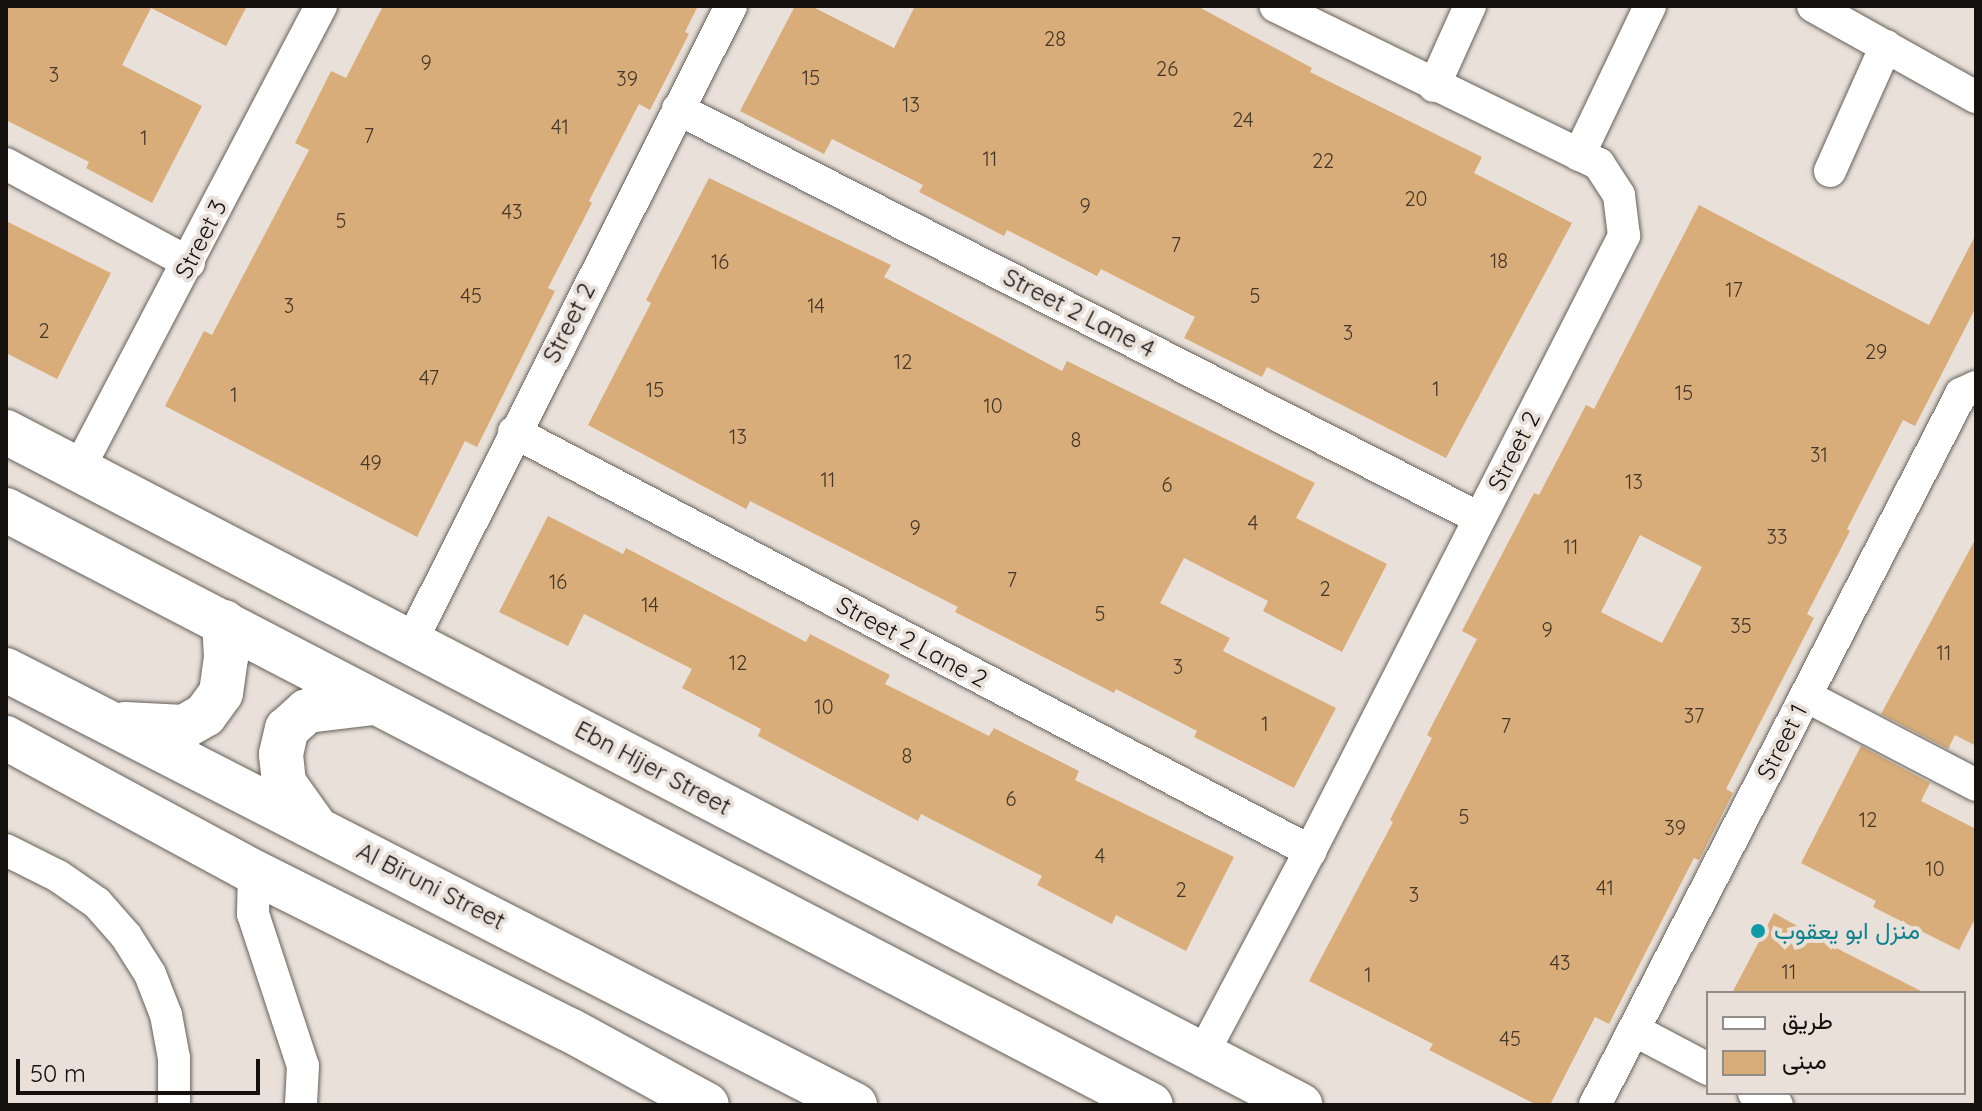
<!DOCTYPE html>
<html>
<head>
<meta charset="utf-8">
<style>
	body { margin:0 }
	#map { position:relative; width:1982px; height:1111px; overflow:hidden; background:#e9e1d9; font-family:Quicksand,Vazirmatn,sans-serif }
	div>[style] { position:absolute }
	.building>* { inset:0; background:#d9ad79 }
	.roads { filter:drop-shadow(0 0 2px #676059) drop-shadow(0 0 2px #676059) }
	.street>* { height:32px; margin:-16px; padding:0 16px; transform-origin:16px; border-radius:16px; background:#fff }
	.secondary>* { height:44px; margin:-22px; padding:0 22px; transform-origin:22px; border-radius:22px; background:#fff }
	.dots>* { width:22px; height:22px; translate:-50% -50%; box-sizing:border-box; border:4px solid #e9e1d9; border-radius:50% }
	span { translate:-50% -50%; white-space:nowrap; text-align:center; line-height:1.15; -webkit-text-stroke:8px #e9e1d9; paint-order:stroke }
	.number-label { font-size:20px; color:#443729 }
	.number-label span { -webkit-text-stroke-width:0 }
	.street-label { font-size:24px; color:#13100e }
	.culture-label { font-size:24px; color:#0d838f }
	.left { translate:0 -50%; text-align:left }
	.frame { position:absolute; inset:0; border:8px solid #13100e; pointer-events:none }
	.legend { position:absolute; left:1706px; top:991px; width:260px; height:104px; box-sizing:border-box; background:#e9e1d9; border:2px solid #938d88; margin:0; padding:10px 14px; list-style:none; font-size:24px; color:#13100e }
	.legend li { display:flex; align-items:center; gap:16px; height:40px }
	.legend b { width:40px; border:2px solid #938d88 }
	.scale { position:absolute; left:16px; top:1059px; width:244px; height:36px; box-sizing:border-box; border:4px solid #13100e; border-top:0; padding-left:10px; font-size:24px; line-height:28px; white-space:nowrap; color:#13100e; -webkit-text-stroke:6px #e9e1d9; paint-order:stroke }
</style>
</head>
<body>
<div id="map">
	<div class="building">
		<div style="clip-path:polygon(6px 6px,247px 6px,226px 46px,151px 8px,122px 65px,202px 106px,152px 203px,86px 168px,89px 162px,6px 120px)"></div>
		<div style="clip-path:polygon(383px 6px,698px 6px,685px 32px,689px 34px,650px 110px,639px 104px,589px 201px,592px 203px,548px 288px,555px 291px,477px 447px,465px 441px,417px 537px,165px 406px,204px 331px,212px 335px,309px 150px,295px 143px,331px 71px,346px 78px)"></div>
		<div style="clip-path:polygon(795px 6px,811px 6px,894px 48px,915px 6px,1197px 6px,1312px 68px,1310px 72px,1482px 157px,1474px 173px,1572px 223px,1446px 458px,1267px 367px,1262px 377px,1184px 338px,1195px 317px,1101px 269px,1097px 276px,1007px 230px,1004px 236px,919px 192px,923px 185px,832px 139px,824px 154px,740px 111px)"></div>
		<div style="clip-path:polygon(709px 178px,891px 265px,884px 277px,1062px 371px,1067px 361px,1315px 483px,1296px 518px,1387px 564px,1342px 652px,1263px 611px,1268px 601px,1184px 558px,1160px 603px,1230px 638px,1223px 651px,1336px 708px,1294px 788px,1194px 737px,1197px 731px,1116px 689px,1114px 693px,955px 612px,958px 607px,750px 501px,746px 509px,588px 425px,651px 303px,646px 300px)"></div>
		<div style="clip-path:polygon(evenodd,1699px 205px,1929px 325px,1976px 234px,1976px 307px,1915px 426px,1903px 420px,1847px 529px,1850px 531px,1807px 614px,1814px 618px,1726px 789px,1733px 793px,1699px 860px,1694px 858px,1609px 1024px,1595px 1017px,1550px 1105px,1537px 1105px,1429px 1050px,1433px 1044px,1309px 981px,1393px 822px,1390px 820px,1432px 738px,1427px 735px,1477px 639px,1462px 631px,1534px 493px,1539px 495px,1586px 405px,1594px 409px,1699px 205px,1640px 535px,1702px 567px,1662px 643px,1601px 612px,1640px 535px)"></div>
		<div style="clip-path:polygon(6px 221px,111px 273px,57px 379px,6px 353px)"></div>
		<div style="clip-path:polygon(548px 516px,623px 554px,626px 548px,806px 642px,810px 634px,890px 675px,885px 684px,989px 736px,994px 728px,1079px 771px,1075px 780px,1234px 857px,1186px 951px,1116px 915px,1112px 924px,1037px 885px,1042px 876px,921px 814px,918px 821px,758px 736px,761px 729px,682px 688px,692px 669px,584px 614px,568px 646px,499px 612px)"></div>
		<div style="clip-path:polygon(1976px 538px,1976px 746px,1955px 735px,1948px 749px,1881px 714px)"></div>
		<div style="clip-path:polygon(1861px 746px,1930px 783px,1921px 801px,1976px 829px,1976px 917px,1959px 950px,1873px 907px,1876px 901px,1801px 863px)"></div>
		<div style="clip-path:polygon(1774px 913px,1844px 952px,1925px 993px,1732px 993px)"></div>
	</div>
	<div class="roads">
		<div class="street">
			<div style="left:1813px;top:6px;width:187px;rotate:29.2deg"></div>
			<div style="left:1434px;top:86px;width:88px;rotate:-65.8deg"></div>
			<div style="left:678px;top:109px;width:899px;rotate:27.05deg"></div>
			<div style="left:1579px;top:155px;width:165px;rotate:-64.5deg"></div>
			<div style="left:6px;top:164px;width:208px;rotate:28.4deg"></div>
			<div style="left:1830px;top:171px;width:137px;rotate:-65.9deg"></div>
			<div style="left:514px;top:432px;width:900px;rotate:27.76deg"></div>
			<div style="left:78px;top:470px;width:524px;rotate:-62.36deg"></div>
			<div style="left:411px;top:642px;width:712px;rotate:-63.29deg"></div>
			<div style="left:1806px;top:696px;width:192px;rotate:27.6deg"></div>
			<div style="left:6px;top:850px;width:58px;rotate:26.6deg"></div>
			<div style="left:58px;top:876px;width:47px;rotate:34.7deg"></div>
			<div style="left:97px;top:903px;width:44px;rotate:48.7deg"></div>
			<div style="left:126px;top:936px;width:45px;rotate:57.7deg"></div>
			<div style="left:150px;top:974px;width:44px;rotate:68.7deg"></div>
			<div style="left:166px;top:1015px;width:44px;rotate:79.5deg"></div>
			<div style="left:174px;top:1058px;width:47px;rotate:90deg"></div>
			<div style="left:254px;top:872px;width:42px;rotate:91.4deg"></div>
			<div style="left:253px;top:914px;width:160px;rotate:71.8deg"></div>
			<div style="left:303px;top:1066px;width:39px;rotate:93deg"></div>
			<div style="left:1634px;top:1030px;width:84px;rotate:27.8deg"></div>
			<div style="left:1202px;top:1055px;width:231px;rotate:-62.1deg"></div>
			<div style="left:1310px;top:851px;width:691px;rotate:-62.95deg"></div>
			<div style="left:1624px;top:236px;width:41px;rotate:-97deg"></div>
			<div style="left:1619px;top:195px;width:37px;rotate:-123deg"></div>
			<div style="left:1599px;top:164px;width:360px;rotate:-154deg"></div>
			<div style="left:1754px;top:1093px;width:26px;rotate:28deg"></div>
			<div style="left:1595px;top:1105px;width:800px;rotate:-62.76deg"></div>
			<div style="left:1961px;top:394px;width:17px;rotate:-25deg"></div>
		</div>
		<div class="secondary">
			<div style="left:6px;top:432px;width:1459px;rotate:27.48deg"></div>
			<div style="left:6px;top:510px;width:1290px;rotate:27.46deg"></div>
			<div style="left:6px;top:670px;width:954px;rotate:27.13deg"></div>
			<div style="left:125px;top:724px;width:59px;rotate:2.9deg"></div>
			<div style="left:184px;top:727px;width:24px;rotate:-30deg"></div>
			<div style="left:205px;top:715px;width:27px;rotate:-54deg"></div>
			<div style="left:221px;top:693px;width:35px;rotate:-82deg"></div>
			<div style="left:226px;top:658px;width:36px;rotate:-93deg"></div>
			<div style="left:6px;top:738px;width:282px;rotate:28.4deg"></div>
			<div style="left:254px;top:872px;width:353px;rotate:26.6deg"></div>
			<div style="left:570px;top:1030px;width:156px;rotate:28.7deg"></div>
			<div style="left:314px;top:825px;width:52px;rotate:-125.5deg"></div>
			<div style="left:284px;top:783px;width:29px;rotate:-96deg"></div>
			<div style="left:281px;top:754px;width:26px;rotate:-77deg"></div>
			<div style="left:287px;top:729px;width:27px;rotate:-42deg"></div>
			<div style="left:307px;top:711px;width:65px;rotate:-7deg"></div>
		</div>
	</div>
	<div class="dots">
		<div style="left:1758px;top:931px;background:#0f9aa8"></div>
	</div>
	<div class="number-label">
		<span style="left:1055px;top:38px">28</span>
		<span style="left:426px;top:62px">9</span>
		<span style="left:1167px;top:68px">26</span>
		<span style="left:54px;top:74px">3</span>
		<span style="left:811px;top:77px">15</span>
		<span style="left:627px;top:78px">39</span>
		<span style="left:911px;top:104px">13</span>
		<span style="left:1243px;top:119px">24</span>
		<span style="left:560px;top:126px">41</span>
		<span style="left:369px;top:135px">7</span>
		<span style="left:144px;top:137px">1</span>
		<span style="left:990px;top:158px">11</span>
		<span style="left:1323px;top:160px">22</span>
		<span style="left:1416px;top:198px">20</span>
		<span style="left:1085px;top:205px">9</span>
		<span style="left:512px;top:211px">43</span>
		<span style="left:341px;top:220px">5</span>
		<span style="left:1176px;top:244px">7</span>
		<span style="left:1499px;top:260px">18</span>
		<span style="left:720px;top:261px">16</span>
		<span style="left:1734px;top:289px">17</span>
		<span style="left:471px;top:295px">45</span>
		<span style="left:1255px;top:295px">5</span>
		<span style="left:289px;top:305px">3</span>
		<span style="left:816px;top:305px">14</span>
		<span style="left:44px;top:330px">2</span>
		<span style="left:1348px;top:332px">3</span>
		<span style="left:1876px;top:351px">29</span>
		<span style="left:903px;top:361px">12</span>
		<span style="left:429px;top:377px">47</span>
		<span style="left:1436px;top:388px">1</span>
		<span style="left:655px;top:389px">15</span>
		<span style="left:1684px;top:392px">15</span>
		<span style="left:234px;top:394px">1</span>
		<span style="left:993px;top:405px">10</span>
		<span style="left:738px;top:436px">13</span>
		<span style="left:1076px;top:439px">8</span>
		<span style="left:1819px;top:454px">31</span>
		<span style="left:371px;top:462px">49</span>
		<span style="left:828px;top:479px">11</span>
		<span style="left:1634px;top:481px">13</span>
		<span style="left:1167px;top:484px">6</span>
		<span style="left:1253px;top:522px">4</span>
		<span style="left:915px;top:527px">9</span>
		<span style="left:1777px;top:536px">33</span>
		<span style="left:1571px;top:546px">11</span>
		<span style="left:1012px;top:579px">7</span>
		<span style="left:558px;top:581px">16</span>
		<span style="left:1325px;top:588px">2</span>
		<span style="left:650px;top:604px">14</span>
		<span style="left:1100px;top:613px">5</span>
		<span style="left:1741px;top:625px">35</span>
		<span style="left:1547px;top:629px">9</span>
		<span style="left:1944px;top:652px">11</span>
		<span style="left:738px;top:662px">12</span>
		<span style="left:1178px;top:666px">3</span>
		<span style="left:824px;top:706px">10</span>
		<span style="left:1694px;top:715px">37</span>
		<span style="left:1265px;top:723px">1</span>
		<span style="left:1506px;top:725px">7</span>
		<span style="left:907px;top:755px">8</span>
		<span style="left:1011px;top:798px">6</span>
		<span style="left:1464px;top:816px">5</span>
		<span style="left:1868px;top:819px">12</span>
		<span style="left:1675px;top:827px">39</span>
		<span style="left:1100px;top:855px">4</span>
		<span style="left:1935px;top:868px">10</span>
		<span style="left:1605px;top:887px">41</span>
		<span style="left:1181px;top:889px">2</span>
		<span style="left:1414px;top:894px">3</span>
		<span style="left:1560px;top:962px">43</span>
		<span style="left:1789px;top:971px">11</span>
		<span style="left:1368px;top:974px">1</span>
		<span style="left:1510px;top:1038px">45</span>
	</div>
	<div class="street-label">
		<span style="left:201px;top:239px;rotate:-63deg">Street 3</span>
		<span style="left:1079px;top:313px;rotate:27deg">Street 2 Lane 4</span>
		<span style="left:569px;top:323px;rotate:-63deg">Street 2</span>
		<span style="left:1514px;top:451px;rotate:-63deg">Street 2</span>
		<span style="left:912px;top:642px;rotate:28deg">Street 2 Lane 2</span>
		<span style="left:1782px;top:742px;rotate:-63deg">Street 1</span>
		<span style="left:653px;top:768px;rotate:28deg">Ebn Hijer Street</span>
		<span style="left:431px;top:886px;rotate:27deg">Al Biruni Street</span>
	</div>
	<div class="culture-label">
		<span class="left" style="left:1774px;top:931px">منزل ابو يعقوب</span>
	</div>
	<div class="frame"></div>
	<ul class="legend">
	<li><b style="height:10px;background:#fff"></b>طريق</li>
	<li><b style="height:22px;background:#d9ad79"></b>مبنى</li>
	</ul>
	<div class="scale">50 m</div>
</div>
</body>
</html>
